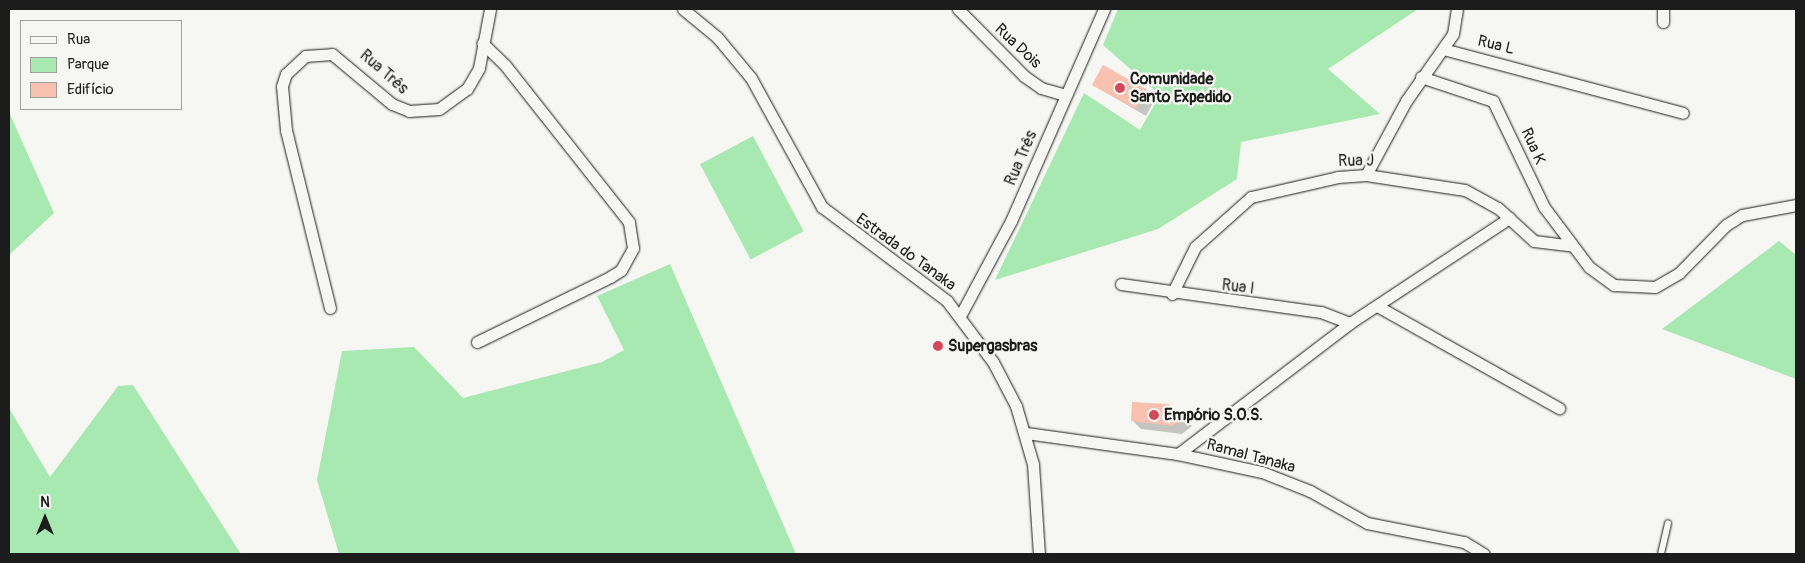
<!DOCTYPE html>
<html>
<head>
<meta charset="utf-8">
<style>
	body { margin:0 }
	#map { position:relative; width:1805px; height:563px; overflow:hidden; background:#f6f6f2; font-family:Pangolin,sans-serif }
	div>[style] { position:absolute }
	.green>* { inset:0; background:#a8e8b1; transform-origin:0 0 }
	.shadow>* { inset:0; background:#0003 }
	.building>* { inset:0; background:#f8c0ae; transform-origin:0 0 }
	.roads { filter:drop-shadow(0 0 1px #1c1c1c) drop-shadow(0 0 1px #1c1c1c) }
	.lane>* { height:5.5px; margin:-2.75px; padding:0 2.75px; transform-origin:2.75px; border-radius:2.75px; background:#f6f6f2 }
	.street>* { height:11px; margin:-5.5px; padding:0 5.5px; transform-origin:5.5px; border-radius:5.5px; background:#f6f6f2 }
	.dots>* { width:14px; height:14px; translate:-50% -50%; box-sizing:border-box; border:2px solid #f6f6f2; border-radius:50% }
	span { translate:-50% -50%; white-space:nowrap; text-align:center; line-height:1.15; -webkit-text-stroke:4.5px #f6f6f2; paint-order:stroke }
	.street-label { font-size:16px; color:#1c1c1c }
	.poi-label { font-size:16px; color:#1c1c1c; font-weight:700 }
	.left { translate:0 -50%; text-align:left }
	.frame { position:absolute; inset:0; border:10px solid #1c1c1c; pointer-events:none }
	.legend { position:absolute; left:20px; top:20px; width:162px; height:90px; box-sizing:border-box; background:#f6f6f2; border:1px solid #9f9f9c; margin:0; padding:6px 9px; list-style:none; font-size:15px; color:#1c1c1c }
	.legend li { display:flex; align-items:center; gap:10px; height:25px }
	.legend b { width:25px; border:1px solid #9f9f9c }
	.north { position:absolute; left:20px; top:493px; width:50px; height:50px; -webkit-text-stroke:4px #f6f6f2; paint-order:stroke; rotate:0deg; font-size:14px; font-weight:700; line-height:20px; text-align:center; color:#1c1c1c }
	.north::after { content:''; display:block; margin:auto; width:18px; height:22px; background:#1c1c1c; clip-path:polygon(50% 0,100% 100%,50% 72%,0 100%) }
</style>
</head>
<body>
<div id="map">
	<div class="green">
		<div style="clip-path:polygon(1118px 9px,1418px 9px,1328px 69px,1380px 114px,1241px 142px,1237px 179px,1158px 229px,995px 280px,1084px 93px,1140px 130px,1160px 95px,1103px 45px)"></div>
		<div style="clip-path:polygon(9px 112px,54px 213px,9px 255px)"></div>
		<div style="left:753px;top:136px;width:108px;height:60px;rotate:62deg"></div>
		<div style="clip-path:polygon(1779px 241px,1796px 255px,1796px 379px,1662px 329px)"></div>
		<div style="clip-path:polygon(670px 264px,796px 554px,339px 554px,317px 480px,342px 351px,414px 347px,463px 398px,602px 362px,624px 350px,597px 296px)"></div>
		<div style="clip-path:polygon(133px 385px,241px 554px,9px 554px,9px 408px,50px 477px,118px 386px)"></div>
	</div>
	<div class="shadow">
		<div style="clip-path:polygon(1095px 86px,1146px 90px,1155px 99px,1146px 116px)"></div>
		<div style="clip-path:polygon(1133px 403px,1169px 405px,1192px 426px,1182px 434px,1141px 429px,1132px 420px)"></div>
	</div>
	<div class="building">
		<div style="left:1103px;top:65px;width:50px;height:23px;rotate:29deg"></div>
		<div style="clip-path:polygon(1132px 402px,1169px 404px,1168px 413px,1184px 417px,1173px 426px,1131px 421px)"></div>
	</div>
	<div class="roads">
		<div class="lane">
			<div style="left:1661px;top:554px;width:31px;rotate:-77deg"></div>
		</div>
		<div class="street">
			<div style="left:683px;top:9px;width:44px;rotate:39.5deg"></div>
			<div style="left:717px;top:37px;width:53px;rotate:50.3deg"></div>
			<div style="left:751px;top:78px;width:147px;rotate:61.2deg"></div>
			<div style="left:822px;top:207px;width:156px;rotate:36.9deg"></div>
			<div style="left:947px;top:301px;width:76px;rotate:53deg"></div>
			<div style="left:993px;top:362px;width:50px;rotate:62.4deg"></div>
			<div style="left:1016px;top:406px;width:60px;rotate:73.7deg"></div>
			<div style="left:1033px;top:464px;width:90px;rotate:86.2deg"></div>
			<div style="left:958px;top:9px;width:94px;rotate:45.4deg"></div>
			<div style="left:1024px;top:76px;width:21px;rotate:35deg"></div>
			<div style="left:1041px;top:88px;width:25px;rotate:16deg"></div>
			<div style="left:1663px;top:22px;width:13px;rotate:-90deg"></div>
			<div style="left:1443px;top:49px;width:248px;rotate:14.9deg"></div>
			<div style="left:1421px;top:77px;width:76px;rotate:18.4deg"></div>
			<div style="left:1493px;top:101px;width:118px;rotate:64.3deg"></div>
			<div style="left:1544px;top:207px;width:75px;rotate:53.1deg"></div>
			<div style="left:1589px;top:267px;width:31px;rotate:36deg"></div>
			<div style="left:1614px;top:285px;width:41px;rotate:2.8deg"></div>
			<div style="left:1655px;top:287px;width:28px;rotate:-30deg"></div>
			<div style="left:1679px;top:273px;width:67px;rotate:-45.6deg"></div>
			<div style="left:1726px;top:225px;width:19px;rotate:-32deg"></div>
			<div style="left:1742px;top:215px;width:55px;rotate:-10.5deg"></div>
			<div style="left:1366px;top:175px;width:84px;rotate:-61.6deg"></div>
			<div style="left:1406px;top:101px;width:82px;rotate:-55deg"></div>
			<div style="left:1453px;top:34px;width:25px;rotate:-81deg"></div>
			<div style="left:1121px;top:284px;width:202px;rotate:8deg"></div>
			<div style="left:1321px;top:312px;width:31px;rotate:21deg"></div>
			<div style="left:1172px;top:294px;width:52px;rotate:-63.9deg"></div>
			<div style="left:1195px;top:247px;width:75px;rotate:-41.8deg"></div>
			<div style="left:1251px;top:197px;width:89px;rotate:-12.9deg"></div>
			<div style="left:1338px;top:177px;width:28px;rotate:-4deg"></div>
			<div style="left:1366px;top:175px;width:100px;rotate:8.6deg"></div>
			<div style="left:1465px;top:190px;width:38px;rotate:29deg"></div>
			<div style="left:1498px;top:208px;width:49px;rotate:42.5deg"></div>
			<div style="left:1534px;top:241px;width:38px;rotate:7deg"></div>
			<div style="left:1377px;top:306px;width:209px;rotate:29.3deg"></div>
			<div style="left:330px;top:308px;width:183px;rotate:-103.9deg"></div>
			<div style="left:286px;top:130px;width:44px;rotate:-95.2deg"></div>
			<div style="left:282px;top:86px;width:13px;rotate:-72deg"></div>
			<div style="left:286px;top:74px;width:26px;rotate:-43deg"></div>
			<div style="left:305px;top:56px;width:27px;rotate:-4deg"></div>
			<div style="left:332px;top:54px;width:78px;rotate:39.8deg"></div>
			<div style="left:392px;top:104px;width:18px;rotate:22deg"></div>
			<div style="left:409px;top:111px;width:30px;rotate:-4deg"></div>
			<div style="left:439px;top:109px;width:34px;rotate:-36deg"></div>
			<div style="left:467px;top:89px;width:24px;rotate:-60deg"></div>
			<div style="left:479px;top:68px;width:60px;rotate:-79.4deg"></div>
			<div style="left:960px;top:316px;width:108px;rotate:-61.8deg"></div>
			<div style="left:1011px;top:221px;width:232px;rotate:-66.3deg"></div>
			<div style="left:477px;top:342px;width:148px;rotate:-26deg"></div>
			<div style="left:610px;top:277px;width:13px;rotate:-32deg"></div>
			<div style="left:621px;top:270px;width:25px;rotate:-61deg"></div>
			<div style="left:633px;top:248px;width:26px;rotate:-99deg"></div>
			<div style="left:629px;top:222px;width:201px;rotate:-128.3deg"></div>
			<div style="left:504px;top:64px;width:30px;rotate:-136deg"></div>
			<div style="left:1026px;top:433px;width:153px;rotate:7.9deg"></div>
			<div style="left:1178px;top:454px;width:86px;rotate:12.1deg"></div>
			<div style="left:1262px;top:472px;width:52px;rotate:21.6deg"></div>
			<div style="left:1310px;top:491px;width:65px;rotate:29.3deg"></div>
			<div style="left:1367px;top:523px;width:99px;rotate:11.1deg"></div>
			<div style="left:1464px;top:542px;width:23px;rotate:31deg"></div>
			<div style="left:1178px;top:454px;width:216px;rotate:-37.3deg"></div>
			<div style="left:1350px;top:323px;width:191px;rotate:-33.4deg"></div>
		</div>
	</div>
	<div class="dots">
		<div style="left:1120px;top:88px;background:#d1495b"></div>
		<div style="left:938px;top:346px;background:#d1495b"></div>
		<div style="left:1154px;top:415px;background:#d1495b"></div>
	</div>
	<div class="street-label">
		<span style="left:1496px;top:45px;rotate:14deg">Rua L</span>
		<span style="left:1018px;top:46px;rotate:43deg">Rua Dois</span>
		<span style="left:384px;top:72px;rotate:41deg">Rua Três</span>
		<span style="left:1533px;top:146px;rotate:66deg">Rua K</span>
		<span style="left:1021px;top:158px;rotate:-67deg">Rua Três</span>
		<span style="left:1356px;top:161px;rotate:-1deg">Rua J</span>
		<span style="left:906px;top:252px;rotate:36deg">Estrada do Tanaka</span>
		<span style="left:1238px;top:287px;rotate:7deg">Rua I</span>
		<span style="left:1251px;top:456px;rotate:15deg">Ramal Tanaka</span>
	</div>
	<div class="poi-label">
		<span class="left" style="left:1130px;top:88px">Comunidade<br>Santo Expedido</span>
		<span class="left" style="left:948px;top:346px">Supergasbras</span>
		<span class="left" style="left:1164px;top:415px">Empório S.O.S.</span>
	</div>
	<div class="frame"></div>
	<ul class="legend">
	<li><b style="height:6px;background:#f6f6f2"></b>Rua</li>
	<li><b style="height:14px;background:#a8e8b1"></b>Parque</li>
	<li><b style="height:14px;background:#f8c0ae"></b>Edifício</li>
	</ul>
	<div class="north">N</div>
</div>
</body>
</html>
